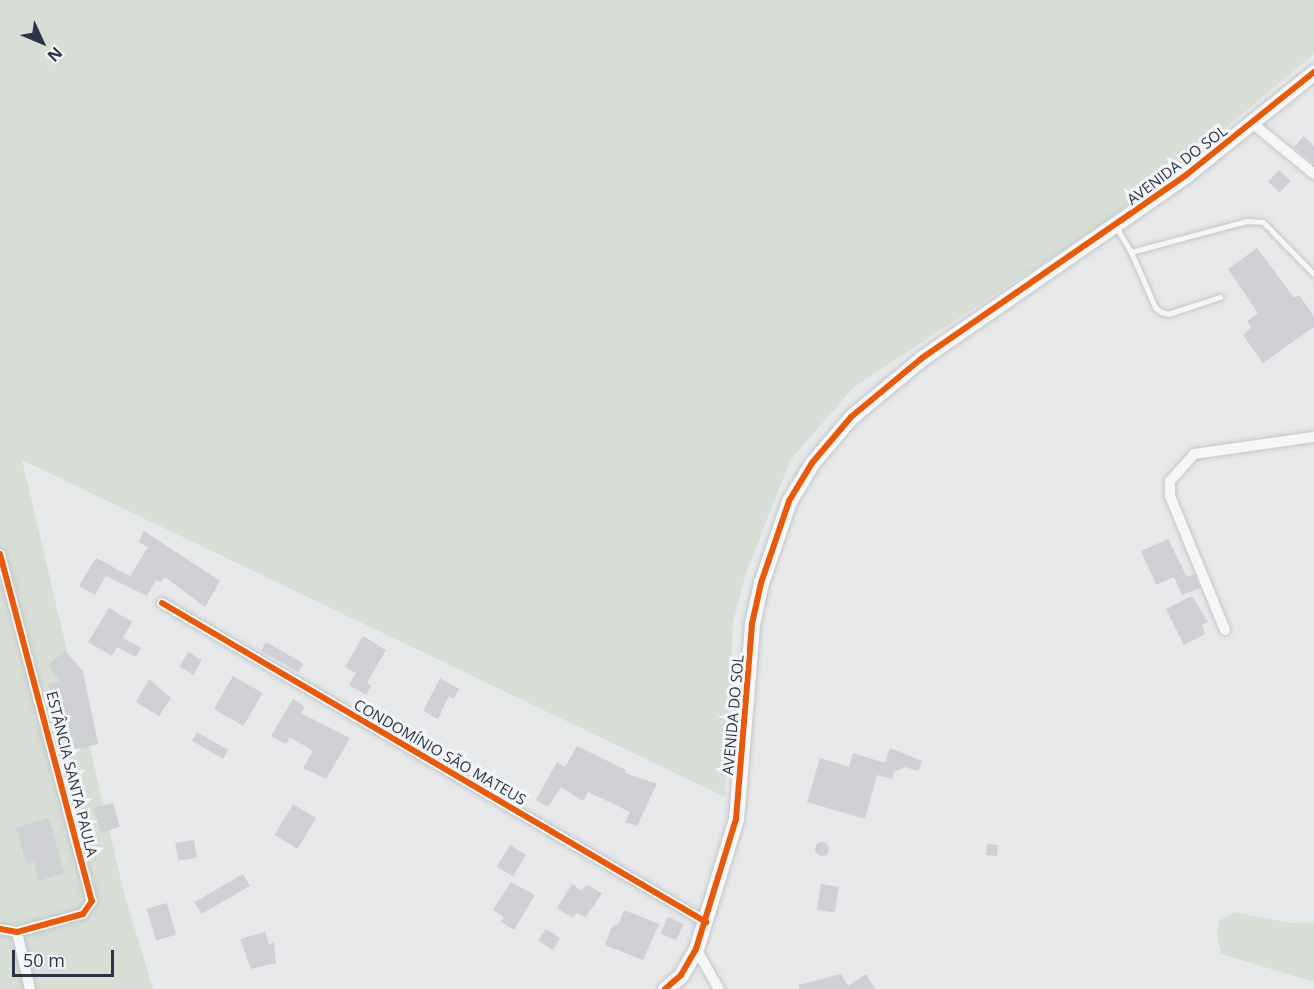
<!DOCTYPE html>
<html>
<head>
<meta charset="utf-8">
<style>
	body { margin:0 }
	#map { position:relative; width:1314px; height:989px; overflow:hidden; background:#e6e8ea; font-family:"Open Sans",sans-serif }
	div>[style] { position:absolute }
	.green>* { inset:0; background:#d6ded6 }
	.building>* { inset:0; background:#ced0d3; transform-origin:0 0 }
	.round { border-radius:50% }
	.roads { filter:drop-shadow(0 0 2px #c4c6c8) drop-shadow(0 0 2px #c4c6c8) }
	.lane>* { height:5px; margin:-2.5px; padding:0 2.5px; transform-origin:2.5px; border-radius:2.5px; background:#f5f6f7 }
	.street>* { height:10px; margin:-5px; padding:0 5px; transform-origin:5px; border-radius:5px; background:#f5f6f7 }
	.secondary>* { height:15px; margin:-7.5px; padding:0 7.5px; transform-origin:7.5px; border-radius:7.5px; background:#f8f8f8 }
	.cycleway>* { height:6px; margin:-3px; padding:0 3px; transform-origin:3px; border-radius:3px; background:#e8590c }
	span { translate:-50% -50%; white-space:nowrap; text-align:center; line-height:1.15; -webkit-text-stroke:6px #f4f6f9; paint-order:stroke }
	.street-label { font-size:15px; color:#2b3445 }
	.north { position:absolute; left:12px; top:12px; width:60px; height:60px; -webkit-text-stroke:4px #f4f6f9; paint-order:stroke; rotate:134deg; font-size:16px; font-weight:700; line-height:24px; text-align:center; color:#2b3445 }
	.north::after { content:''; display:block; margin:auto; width:21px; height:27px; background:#2b3445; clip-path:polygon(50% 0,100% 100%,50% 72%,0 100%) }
	.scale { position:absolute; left:12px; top:950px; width:102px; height:27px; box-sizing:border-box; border:3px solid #2b3445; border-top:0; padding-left:8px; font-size:18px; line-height:21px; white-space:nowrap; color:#2b3445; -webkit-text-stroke:4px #f4f6f9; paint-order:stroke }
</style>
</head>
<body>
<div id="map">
	<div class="green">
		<div style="clip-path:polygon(0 0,1314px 0,1314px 54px,1216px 136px,1099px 226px,854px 387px,791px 459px,746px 573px,733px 622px,725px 797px,22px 460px,125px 897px,153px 989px,0 989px)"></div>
		<div style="clip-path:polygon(1234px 912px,1290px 923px,1314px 922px,1314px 982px,1221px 954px,1217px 936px,1219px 921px)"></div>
	</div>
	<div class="building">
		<div style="clip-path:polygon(1304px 136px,1314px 146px,1314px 164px,1294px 147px)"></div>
		<div style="left:1279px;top:170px;width:16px;height:16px;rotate:43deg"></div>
		<div style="clip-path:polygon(1257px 248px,1294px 298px,1299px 295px,1314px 316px,1314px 327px,1263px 363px,1243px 335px,1251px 328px,1247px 321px,1258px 313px,1228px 269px)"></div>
		<div style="clip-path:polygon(144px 531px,220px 581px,205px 607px,165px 577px,160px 582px,156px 580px,147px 596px,106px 576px,95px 595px,79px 586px,96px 558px,130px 576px,148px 547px,139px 542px)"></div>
		<div style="clip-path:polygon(1168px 539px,1187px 577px,1194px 574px,1200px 588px,1182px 595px,1174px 577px,1156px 585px,1141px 551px)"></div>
		<div style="clip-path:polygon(1192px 596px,1208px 622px,1202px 625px,1205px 634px,1184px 645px,1166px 609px)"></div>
		<div style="clip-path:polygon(109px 608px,132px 622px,123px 638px,141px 648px,136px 657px,117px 647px,112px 656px,88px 642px)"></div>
		<div style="clip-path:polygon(363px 636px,386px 650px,367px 683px,371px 686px,366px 695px,349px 685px,356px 673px,345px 667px)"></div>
		<div style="left:266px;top:642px;width:43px;height:10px;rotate:30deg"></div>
		<div style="clip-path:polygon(65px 651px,83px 671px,98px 744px,73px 750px,66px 720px,58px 722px,48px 684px,60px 681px,48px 665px)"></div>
		<div style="left:188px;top:652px;width:16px;height:17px;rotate:30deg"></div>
		<div style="left:233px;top:676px;width:34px;height:38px;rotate:30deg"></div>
		<div style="clip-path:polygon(440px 678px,459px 689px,453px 699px,449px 696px,438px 719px,423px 711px)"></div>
		<div style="clip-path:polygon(149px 679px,171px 698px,159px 716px,136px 702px)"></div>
		<div style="clip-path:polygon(293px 699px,305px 707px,301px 713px,350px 738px,326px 779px,303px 768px,313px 751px,290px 737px,286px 744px,271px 736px)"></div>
		<div style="left:197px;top:732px;width:36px;height:10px;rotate:30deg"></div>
		<div style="clip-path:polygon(577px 746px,626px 770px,625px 773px,657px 784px,637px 826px,625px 822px,630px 812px,588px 792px,583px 801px,561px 787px,548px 807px,536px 800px,557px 762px,565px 767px)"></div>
		<div style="clip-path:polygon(890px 748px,922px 761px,918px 771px,905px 767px,894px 772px,892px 779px,877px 775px,865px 819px,807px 802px,820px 758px,849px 767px,853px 753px,885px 763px)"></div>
		<div style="left:113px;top:803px;width:25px;height:20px;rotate:74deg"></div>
		<div style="left:293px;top:804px;width:27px;height:36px;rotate:31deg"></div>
		<div style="clip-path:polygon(49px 818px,64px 873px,39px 881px,34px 862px,26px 864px,16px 827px)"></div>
		<div style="left:194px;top:840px;width:18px;height:19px;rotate:81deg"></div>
		<div class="round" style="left:815px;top:842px;width:14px;height:14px"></div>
		<div style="left:987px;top:844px;width:11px;height:11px;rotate:5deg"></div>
		<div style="left:510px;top:845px;width:19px;height:25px;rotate:32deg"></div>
		<div style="left:243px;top:874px;width:14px;height:56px;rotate:60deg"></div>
		<div style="clip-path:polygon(511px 882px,535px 895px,514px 930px,501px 922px,504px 917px,493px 910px)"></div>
		<div style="clip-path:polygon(572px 884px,581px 890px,587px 885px,602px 893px,586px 917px,576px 913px,573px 918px,557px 908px)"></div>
		<div style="left:821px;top:884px;width:18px;height:26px;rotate:9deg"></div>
		<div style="left:167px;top:903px;width:33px;height:21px;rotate:74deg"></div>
		<div style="clip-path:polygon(624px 910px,659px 924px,643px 960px,605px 945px,611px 928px,619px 923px)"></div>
		<div style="left:668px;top:917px;width:17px;height:18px;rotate:24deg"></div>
		<div style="left:546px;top:929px;width:17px;height:14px;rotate:33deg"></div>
		<div style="clip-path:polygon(265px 932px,269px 945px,274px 942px,276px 963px,251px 969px,240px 939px)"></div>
		<div style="clip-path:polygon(841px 974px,848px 986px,866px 974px,875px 989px,799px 989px,799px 985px)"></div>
	</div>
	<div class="roads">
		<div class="lane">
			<div style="left:1116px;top:227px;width:29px;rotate:59deg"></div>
			<div style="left:1131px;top:252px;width:120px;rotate:-15deg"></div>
			<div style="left:1247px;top:221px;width:16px;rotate:4deg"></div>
			<div style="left:1263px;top:222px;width:73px;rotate:45.6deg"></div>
			<div style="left:1131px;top:252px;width:60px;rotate:66.4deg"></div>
			<div style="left:1155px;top:307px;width:8px;rotate:40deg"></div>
			<div style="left:1161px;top:312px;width:7px;rotate:16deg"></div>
			<div style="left:1168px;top:314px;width:55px;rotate:-18.1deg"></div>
		</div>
		<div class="street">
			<div style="left:1252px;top:123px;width:80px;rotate:39.4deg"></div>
			<div style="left:0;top:554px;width:359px;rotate:75.2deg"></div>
			<div style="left:92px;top:901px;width:16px;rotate:125deg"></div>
			<div style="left:83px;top:914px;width:68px;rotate:164.7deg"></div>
			<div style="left:17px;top:932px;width:17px;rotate:-170deg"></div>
			<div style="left:162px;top:603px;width:631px;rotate:30.39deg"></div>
			<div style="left:1225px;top:630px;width:145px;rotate:-112.3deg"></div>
			<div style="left:1170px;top:496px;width:15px;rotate:-90deg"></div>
			<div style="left:1170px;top:481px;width:36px;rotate:-48deg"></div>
			<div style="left:1194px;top:454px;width:121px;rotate:-8.1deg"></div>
			<div style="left:17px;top:932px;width:58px;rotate:77.2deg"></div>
			<div style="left:696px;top:949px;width:46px;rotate:60.1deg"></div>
		</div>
		<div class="secondary">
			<div style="left:665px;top:989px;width:21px;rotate:-41deg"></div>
			<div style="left:681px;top:975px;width:30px;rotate:-60deg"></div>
			<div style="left:696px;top:949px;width:136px;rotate:-72.9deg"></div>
			<div style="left:736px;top:819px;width:196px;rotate:-85.3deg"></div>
			<div style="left:752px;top:624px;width:42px;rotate:-77.6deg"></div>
			<div style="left:761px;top:583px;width:87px;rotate:-71.1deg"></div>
			<div style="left:789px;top:501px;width:44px;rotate:-58.8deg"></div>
			<div style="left:812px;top:463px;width:60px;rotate:-49.7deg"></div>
			<div style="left:851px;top:417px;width:92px;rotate:-39.7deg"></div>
			<div style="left:922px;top:358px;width:321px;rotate:-34.7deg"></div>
			<div style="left:1186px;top:175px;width:164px;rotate:-38.8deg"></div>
		</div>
	</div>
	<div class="cycleway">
		<div style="left:0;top:554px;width:359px;rotate:75.2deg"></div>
		<div style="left:92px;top:901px;width:16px;rotate:125deg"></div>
		<div style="left:83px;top:914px;width:68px;rotate:164.7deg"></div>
		<div style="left:17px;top:932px;width:17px;rotate:-170deg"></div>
		<div style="left:162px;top:603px;width:631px;rotate:30.39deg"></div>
		<div style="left:665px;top:989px;width:21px;rotate:-41deg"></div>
		<div style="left:681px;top:975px;width:30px;rotate:-60deg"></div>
		<div style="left:696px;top:949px;width:136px;rotate:-72.9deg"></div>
		<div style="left:736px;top:819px;width:196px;rotate:-85.3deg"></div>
		<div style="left:752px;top:624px;width:42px;rotate:-77.6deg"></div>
		<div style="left:761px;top:583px;width:87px;rotate:-71.1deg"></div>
		<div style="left:789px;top:501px;width:44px;rotate:-58.8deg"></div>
		<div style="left:812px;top:463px;width:60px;rotate:-49.7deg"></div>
		<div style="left:851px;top:417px;width:92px;rotate:-39.7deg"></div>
		<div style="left:922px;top:358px;width:321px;rotate:-34.7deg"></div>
		<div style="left:1186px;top:175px;width:164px;rotate:-38.8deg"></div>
	</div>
	<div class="street-label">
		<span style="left:1177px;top:165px;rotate:-37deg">AVENIDA DO SOL</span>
		<span style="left:733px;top:715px;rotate:-85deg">AVENIDA DO SOL</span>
		<span style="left:440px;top:752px;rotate:30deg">CONDOMÍNIO SÃO MATEUS</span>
		<span style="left:72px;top:774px;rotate:76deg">ESTÂNCIA SANTA PAULA</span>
	</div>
	<div class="north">N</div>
	<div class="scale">50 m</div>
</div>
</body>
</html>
